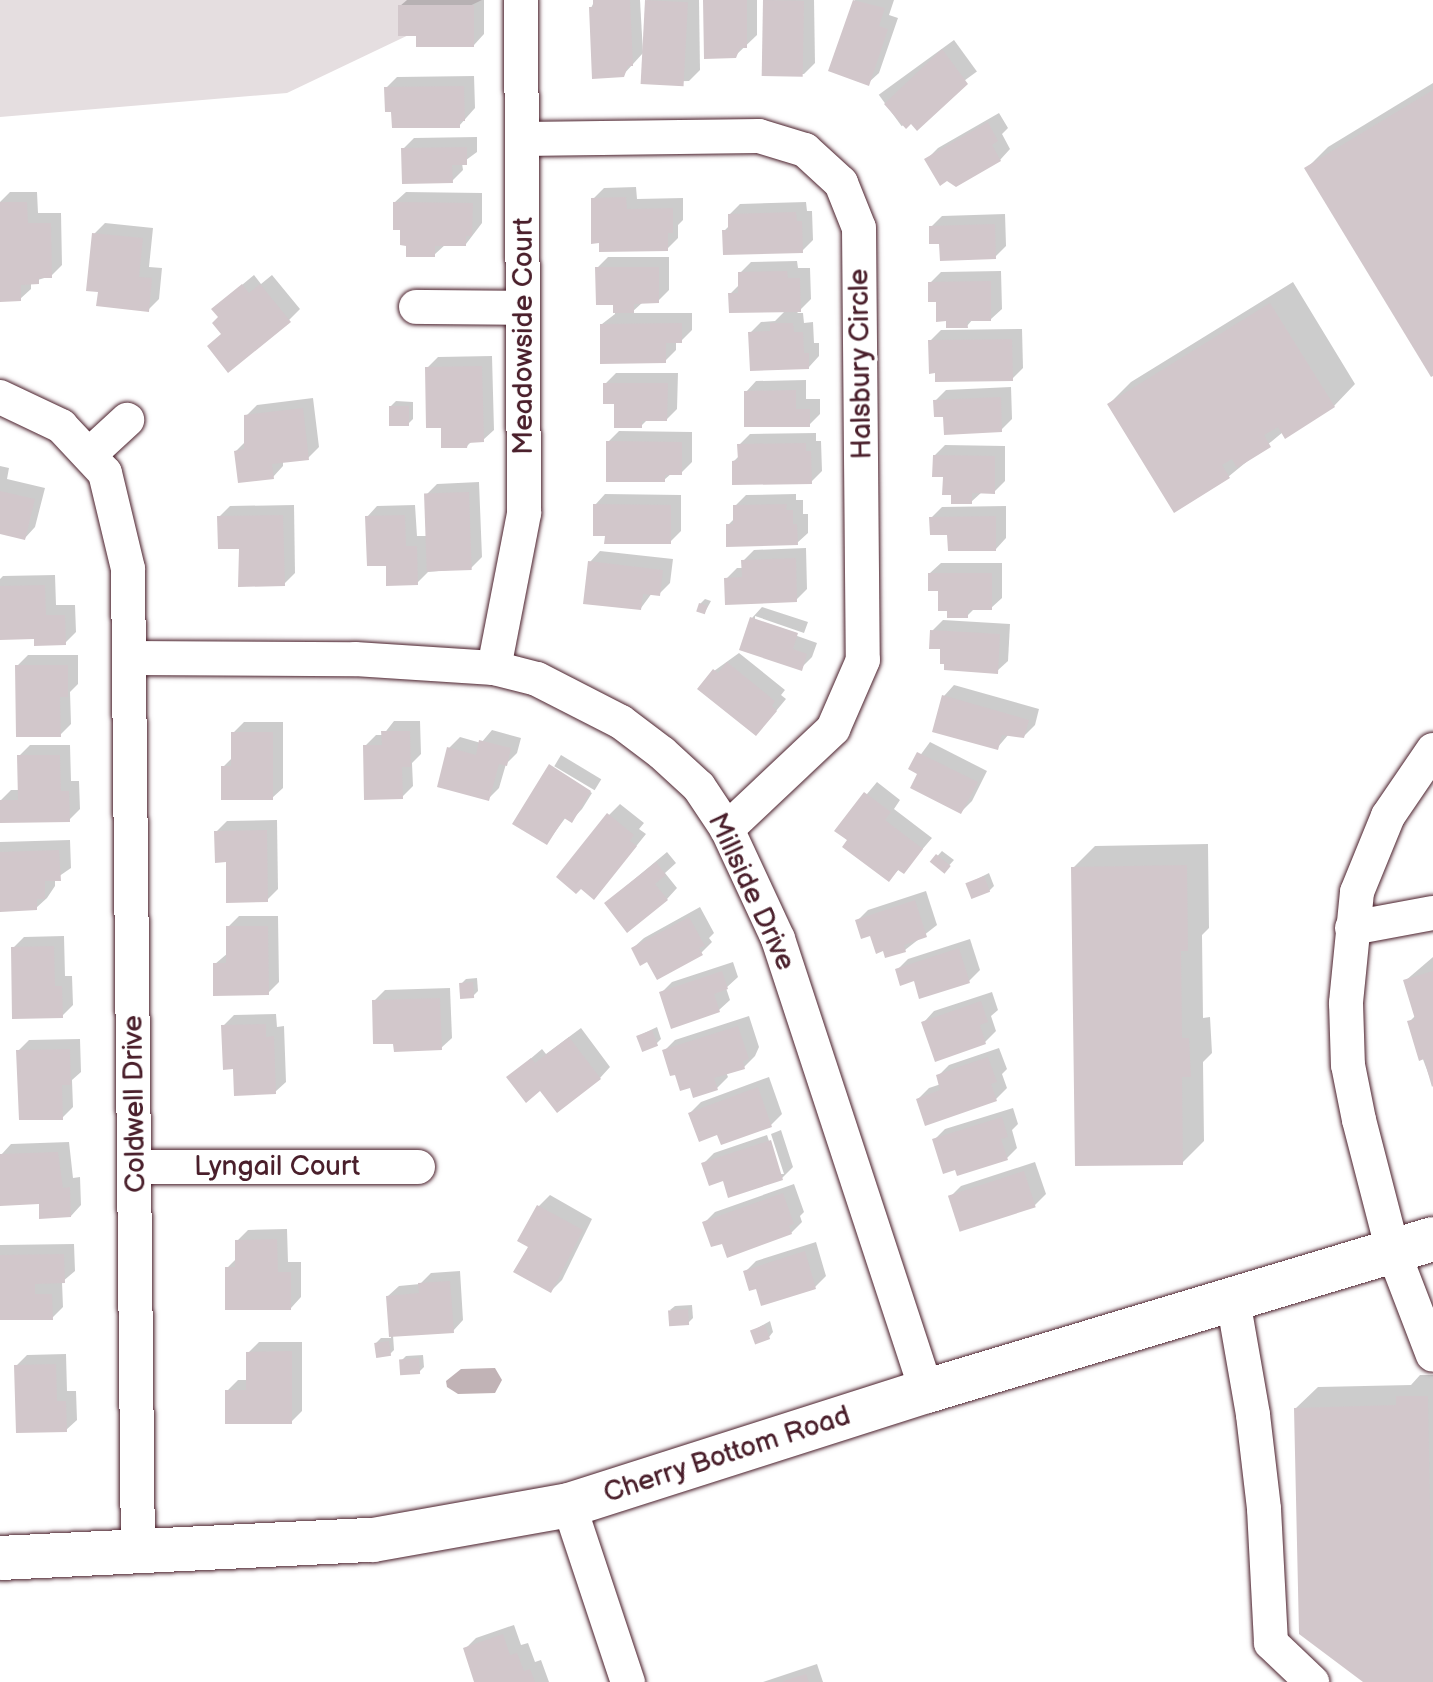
<!DOCTYPE html>
<html>
<head>
<meta charset="utf-8">
<style>
	body { margin:0 }
	#map { position:relative; width:1433px; height:1682px; overflow:hidden; background:#fff; font-family:"Balsamiq Sans",sans-serif }
	div>[style] { position:absolute }
	.green>* { inset:0; background:#e5dee0 }
	.water>* { inset:0; background:#c1b3b6 }
	.shadow>* { inset:0; background:#0003; transform-origin:0 0 }
	.building>* { inset:0; background:#d2c7cb; transform-origin:0 0 }
	.roads { filter:drop-shadow(0 0 2px #4a1f2b) drop-shadow(0 0 2px #4a1f2b) }
	.minor>* { height:34px; margin:-17px; padding:0 17px; transform-origin:17px; border-radius:17px; background:#fff }
	.major>* { height:44px; margin:-22px; padding:0 22px; transform-origin:22px; border-radius:22px; background:#fff }
	span { translate:-50% -50%; white-space:nowrap; text-align:center; line-height:1.15; -webkit-text-stroke:6px #fff; paint-order:stroke }
	.street-label { font-size:28px; color:#4a1f2b }
</style>
</head>
<body>
<div id="map">
	<div class="green">
		<div style="clip-path:polygon(0 0,482px 0,287px 93px,0 117px)"></div>
	</div>
	<div class="water">
		<div style="clip-path:polygon(495px 1368px,502px 1380px,495px 1393px,458px 1394px,447px 1387px,446px 1381px,461px 1369px)"></div>
	</div>
	<div class="shadow">
		<div style="clip-path:polygon(407px 0,484px 0,484px 34px,474px 45px,418px 34px,400px 6px)"></div>
		<div style="clip-path:polygon(595px 0,640px 0,643px 53px,623px 75px,591px 8px)"></div>
		<div style="clip-path:polygon(647px 0,699px 0,700px 70px,689px 81px,648px 82px)"></div>
		<div style="clip-path:polygon(705px 0,757px 0,757px 35px,735px 56px)"></div>
		<div style="clip-path:polygon(765px 0,814px 0,815px 63px,804px 74px,765px 74px)"></div>
		<div style="clip-path:polygon(855px 0,894px 0,889px 15px,898px 18px,879px 73px,868px 83px,830px 70px)"></div>
		<div style="left:954px;top:40px;width:39px;height:93px;rotate:54deg"></div>
		<div style="clip-path:polygon(474px 76px,475px 108px,459px 126px,393px 110px,386px 88px,397px 77px)"></div>
		<div style="clip-path:polygon(1433px 83px,1433px 374px,1306px 169px,1328px 147px)"></div>
		<div style="clip-path:polygon(999px 113px,1008px 128px,1002px 134px,1010px 149px,1000px 160px,927px 159px,938px 148px)"></div>
		<div style="clip-path:polygon(477px 137px,477px 152px,462px 163px,463px 170px,452px 181px,403px 149px,414px 138px)"></div>
		<div style="clip-path:polygon(636px 187px,637px 199px,683px 198px,683px 220px,678px 225px,678px 238px,667px 249px,593px 199px,604px 188px)"></div>
		<div style="clip-path:polygon(10px 192px,37px 192px,38px 213px,61px 213px,62px 265px,51px 276px,31px 282px,31px 289px,20px 299px,0 300px,0 202px)"></div>
		<div style="clip-path:polygon(406px 192px,482px 193px,482px 223px,466px 244px,446px 244px,434px 255px,408px 244px,395px 202px)"></div>
		<div style="clip-path:polygon(806px 202px,807px 211px,812px 211px,813px 240px,802px 251px,724px 231px,730px 225px,730px 214px,740px 204px)"></div>
		<div style="clip-path:polygon(1005px 214px,1006px 246px,995px 257px,941px 242px,931px 227px,942px 216px)"></div>
		<div style="clip-path:polygon(105px 223px,153px 228px,149px 267px,162px 268px,159px 299px,148px 310px,100px 290px,94px 234px)"></div>
		<div style="clip-path:polygon(608px 257px,669px 257px,669px 290px,658px 301px,643px 302px,631px 313px,692px 313px,692px 330px,681px 341px,676px 341px,676px 350px,665px 361px,602px 324px,615px 314px,615px 303px,597px 268px)"></div>
		<div style="clip-path:polygon(797px 261px,798px 268px,810px 268px,811px 299px,797px 313px,803px 313px,804px 323px,813px 322px,814px 343px,819px 343px,819px 356px,809px 367px,750px 333px,761px 322px,775px 321px,786px 310px,730px 294px,740px 284px,740px 273px,751px 262px)"></div>
		<div style="clip-path:polygon(1001px 271px,1002px 309px,991px 319px,973px 319px,967px 326px,948px 319px,930px 283px,941px 272px)"></div>
		<div style="clip-path:polygon(254px 275px,261px 284px,272px 275px,300px 309px,289px 320px,223px 333px,220px 317px,225px 299px)"></div>
		<div style="clip-path:polygon(1293px 282px,1355px 384px,1334px 406px,1283px 432px,1228px 477px,1109px 404px,1131px 382px)"></div>
		<div style="clip-path:polygon(1022px 329px,1023px 368px,1012px 379px,930px 341px,941px 330px)"></div>
		<div style="clip-path:polygon(492px 356px,494px 430px,483px 440px,472px 441px,467px 446px,443px 426px,427px 368px,438px 357px)"></div>
		<div style="clip-path:polygon(616px 373px,678px 373px,677px 409px,667px 419px,648px 419px,641px 426px,616px 402px,605px 384px)"></div>
		<div style="clip-path:polygon(806px 380px,806px 399px,820px 399px,820px 414px,809px 425px,746px 392px,756px 381px)"></div>
		<div style="clip-path:polygon(1011px 387px,1012px 419px,1001px 430px,945px 415px,935px 401px,946px 390px)"></div>
		<div style="clip-path:polygon(313px 398px,319px 447px,308px 458px,283px 460px,283px 466px,273px 477px,236px 451px,246px 441px,246px 416px,257px 405px)"></div>
		<div style="clip-path:polygon(396px 401px,413px 402px,413px 419px,408px 424px,391px 406px)"></div>
		<div style="clip-path:polygon(619px 431px,692px 432px,692px 462px,681px 473px,672px 473px,664px 480px,608px 442px)"></div>
		<div style="clip-path:polygon(816px 433px,816px 441px,821px 441px,822px 471px,811px 482px,734px 461px,740px 455px,739px 445px,750px 434px)"></div>
		<div style="clip-path:polygon(945px 445px,1005px 446px,1005px 481px,994px 492px,982px 492px,971px 502px,953px 493px,934px 456px)"></div>
		<div style="clip-path:polygon(0 466px,9px 468px,7px 479px,45px 488px,35px 527px,25px 538px,0 532px)"></div>
		<div style="clip-path:polygon(479px 482px,482px 557px,471px 568px,428px 572px,417px 583px,388px 564px,367px 517px,377px 506px,415px 505px,417px 536px,427px 536px,426px 495px,437px 484px)"></div>
		<div style="clip-path:polygon(605px 494px,681px 495px,681px 531px,670px 542px,607px 534px,595px 505px)"></div>
		<div style="clip-path:polygon(796px 494px,796px 500px,803px 500px,803px 514px,808px 514px,808px 533px,797px 543px,728px 525px,735px 518px,735px 506px,746px 495px)"></div>
		<div style="clip-path:polygon(294px 505px,295px 573px,284px 584px,241px 547px,219px 517px,230px 506px)"></div>
		<div style="clip-path:polygon(1006px 506px,1006px 538px,996px 549px,931px 518px,942px 507px)"></div>
		<div style="clip-path:polygon(806px 548px,807px 589px,796px 600px,726px 579px,737px 568px,743px 568px,743px 561px,754px 550px)"></div>
		<div style="clip-path:polygon(600px 551px,673px 559px,670px 583px,659px 594px,652px 593px,641px 608px,590px 562px)"></div>
		<div style="clip-path:polygon(941px 563px,1002px 563px,1002px 598px,991px 608px,975px 608px,967px 616px,949px 609px,930px 573px)"></div>
		<div style="clip-path:polygon(55px 575px,56px 605px,75px 605px,76px 632px,65px 643px,36px 637px,0 638px,0 579px,3px 576px)"></div>
		<div style="clip-path:polygon(705px 599px,711px 601px,705px 612px,700px 604px)"></div>
		<div style="clip-path:polygon(762px 607px,808px 622px,804px 633px,755px 616px,755px 621px,817px 643px,812px 657px,801px 668px,752px 618px)"></div>
		<div style="clip-path:polygon(943px 620px,1010px 624px,1008px 661px,997px 671px,942px 648px,932px 631px)"></div>
		<div style="clip-path:polygon(739px 653px,785px 690px,781px 695px,786px 699px,766px 723px,714px 671px)"></div>
		<div style="clip-path:polygon(28px 655px,78px 655px,78px 684px,70px 692px,71px 724px,60px 735px,17px 666px)"></div>
		<div style="clip-path:polygon(954px 685px,1039px 709px,1035px 725px,1024px 736px,1009px 734px,997px 748px,944px 696px)"></div>
		<div style="clip-path:polygon(394px 721px,420px 721px,421px 754px,412px 763px,413px 786px,402px 797px,365px 746px,376px 735px,383px 735px)"></div>
		<div style="clip-path:polygon(244px 722px,283px 722px,283px 788px,272px 798px,223px 767px,233px 757px,233px 733px)"></div>
		<div style="clip-path:polygon(492px 730px,521px 738px,517px 753px,506px 764px,499px 788px,488px 799px,449px 748px,460px 737px,481px 743px)"></div>
		<div style="clip-path:polygon(930px 742px,987px 771px,972px 801px,961px 812px,911px 768px)"></div>
		<div style="clip-path:polygon(30px 745px,70px 745px,71px 781px,79px 781px,80px 809px,69px 820px,0 801px,11px 790px,20px 790px,19px 756px)"></div>
		<div style="left:561px;top:755px;width:47px;height:13px;rotate:31deg"></div>
		<div style="clip-path:polygon(550px 768px,592px 793px,582px 809px,572px 820px,566px 817px,547px 843px)"></div>
		<div style="clip-path:polygon(877px 782px,900px 800px,894px 809px,932px 838px,903px 872px,899px 869px,889px 880px,837px 830px)"></div>
		<div style="clip-path:polygon(620px 804px,644px 823px,639px 829px,646px 834px,604px 886px,609px 815px)"></div>
		<div style="clip-path:polygon(277px 820px,278px 889px,267px 900px,228px 860px,216px 832px,227px 821px)"></div>
		<div style="clip-path:polygon(70px 840px,71px 868px,55px 879px,55px 886px,47px 898px,36px 908px,0 910px,0 842px)"></div>
		<div style="clip-path:polygon(1208px 844px,1209px 928px,1202px 935px,1203px 1018px,1210px 1017px,1212px 1053px,1203px 1062px,1204px 1141px,1182px 1163px,1073px 868px,1095px 846px)"></div>
		<div style="clip-path:polygon(942px 851px,954px 860px,944px 871px,932px 862px)"></div>
		<div style="clip-path:polygon(667px 852px,676px 863px,665px 873px,677px 888px,667px 899px,606px 903px)"></div>
		<div style="clip-path:polygon(989px 873px,994px 886px,989px 891px,967px 884px)"></div>
		<div style="clip-path:polygon(926px 891px,937px 925px,905px 950px,871px 934px,857px 921px,868px 910px)"></div>
		<div style="clip-path:polygon(700px 907px,714px 933px,709px 938px,712px 942px,701px 953px,648px 959px,633px 948px,644px 938px)"></div>
		<div style="clip-path:polygon(239px 916px,278px 916px,279px 982px,268px 993px,215px 964px,228px 953px,228px 927px)"></div>
		<div style="clip-path:polygon(64px 936px,65px 976px,72px 976px,73px 1005px,62px 1016px,13px 948px,24px 937px)"></div>
		<div style="clip-path:polygon(970px 939px,980px 970px,969px 981px,915px 979px,897px 970px,908px 959px)"></div>
		<div style="clip-path:polygon(1433px 957px,1433px 1086px,1409px 1022px,1416px 1015px,1405px 981px)"></div>
		<div style="clip-path:polygon(733px 962px,738px 977px,726px 988px,730px 1000px,719px 1010px,661px 993px,672px 982px)"></div>
		<div style="clip-path:polygon(477px 978px,478px 991px,473px 996px,461px 984px,466px 979px)"></div>
		<div style="clip-path:polygon(450px 988px,452px 1038px,441px 1048px,395px 1042px,374px 1001px,385px 990px)"></div>
		<div style="clip-path:polygon(992px 992px,998px 1010px,991px 1016px,996px 1031px,985px 1042px,924px 1022px,934px 1011px)"></div>
		<div style="clip-path:polygon(276px 1014px,277px 1027px,284px 1026px,286px 1082px,275px 1092px,235px 1067px,223px 1026px,234px 1015px)"></div>
		<div style="clip-path:polygon(749px 1016px,759px 1047px,755px 1056px,744px 1067px,726px 1072px,728px 1077px,717px 1088px,692px 1086px,664px 1051px,675px 1040px)"></div>
		<div style="clip-path:polygon(657px 1027px,661px 1039px,656px 1044px,638px 1036px)"></div>
		<div style="clip-path:polygon(581px 1028px,610px 1067px,600px 1078px,541px 1089px,509px 1077px,542px 1049px,546px 1054px)"></div>
		<div style="clip-path:polygon(80px 1039px,81px 1072px,72px 1080px,73px 1107px,62px 1118px,18px 1051px,29px 1040px)"></div>
		<div style="clip-path:polygon(999px 1048px,1007px 1069px,1002px 1074px,1007px 1088px,996px 1099px,918px 1099px,929px 1088px,941px 1084px,938px 1076px,949px 1065px)"></div>
		<div style="clip-path:polygon(769px 1077px,782px 1114px,771px 1125px,718px 1133px,690px 1113px,701px 1102px)"></div>
		<div style="clip-path:polygon(1013px 1108px,1018px 1124px,1012px 1130px,1017px 1148px,1007px 1158px,934px 1140px,945px 1129px)"></div>
		<div style="clip-path:polygon(781px 1130px,793px 1167px,782px 1178px,729px 1195px,724px 1179px,704px 1163px,714px 1153px,767px 1135px,780px 1174px,784px 1174px,771px 1134px)"></div>
		<div style="clip-path:polygon(69px 1142px,73px 1178px,80px 1177px,81px 1205px,71px 1216px,41px 1202px,1px 1155px,11px 1144px)"></div>
		<div style="clip-path:polygon(1035px 1162px,1046px 1194px,1035px 1205px,950px 1197px,961px 1186px)"></div>
		<div style="clip-path:polygon(794px 1184px,804px 1212px,800px 1216px,802px 1222px,791px 1233px,723px 1241px,704px 1223px,715px 1212px)"></div>
		<div style="clip-path:polygon(550px 1195px,592px 1219px,562px 1280px,551px 1291px,530px 1246px,539px 1206px)"></div>
		<div style="clip-path:polygon(287px 1229px,288px 1262px,301px 1262px,301px 1297px,291px 1308px,227px 1268px,237px 1258px,237px 1241px,248px 1230px)"></div>
		<div style="clip-path:polygon(816px 1242px,826px 1276px,815px 1287px,762px 1304px,758px 1287px,745px 1272px,756px 1261px)"></div>
		<div style="clip-path:polygon(74px 1244px,75px 1271px,62px 1282px,63px 1307px,52px 1318px,0 1318px,0 1245px)"></div>
		<div style="clip-path:polygon(460px 1271px,463px 1320px,453px 1331px,393px 1335px,394px 1350px,390px 1354px,376px 1343px,381px 1338px,391px 1338px,388px 1296px,399px 1286px,420px 1284px,431px 1273px)"></div>
		<div style="clip-path:polygon(692px 1305px,693px 1318px,688px 1323px,670px 1310px,675px 1306px)"></div>
		<div style="clip-path:polygon(770px 1321px,773px 1332px,769px 1337px,752px 1331px)"></div>
		<div style="clip-path:polygon(259px 1342px,302px 1342px,302px 1411px,291px 1422px,227px 1391px,238px 1380px,248px 1380px,248px 1353px)"></div>
		<div style="clip-path:polygon(66px 1354px,67px 1391px,76px 1391px,77px 1420px,66px 1430px,16px 1366px,27px 1355px)"></div>
		<div style="clip-path:polygon(423px 1355px,424px 1367px,419px 1372px,401px 1361px,406px 1356px)"></div>
		<div style="clip-path:polygon(1420px 1375px,1433px 1375px,1433px 1682px,1367px 1682px,1296px 1408px,1318px 1387px,1411px 1385px)"></div>
		<div style="clip-path:polygon(514px 1625px,521px 1645px,528px 1643px,535px 1662px,541px 1660px,549px 1682px,476px 1682px,465px 1649px,476px 1638px)"></div>
		<div style="clip-path:polygon(817px 1664px,823px 1682px,763px 1682px)"></div>
	</div>
	<div class="building">
		<div style="clip-path:polygon(593px 0,630px 0,633px 66px,628px 66px,624px 77px,592px 79px,589px 7px,593px 7px)"></div>
		<div style="left:645px;top:0;width:43px;height:84px;rotate:3deg"></div>
		<div style="clip-path:polygon(703px 0,747px 0,747px 48px,740px 48px,736px 58px,704px 59px)"></div>
		<div style="left:763px;top:0;width:41px;height:76px;rotate:1deg"></div>
		<div style="clip-path:polygon(853px 0,885px 8px,879px 26px,888px 29px,869px 86px,828px 71px)"></div>
		<div style="clip-path:polygon(398px 5px,474px 5px,474px 47px,416px 47px,416px 36px,398px 36px)"></div>
		<div style="clip-path:polygon(942px 49px,968px 84px,917px 131px,911px 124px,906px 129px,884px 104px)"></div>
		<div style="clip-path:polygon(464px 86px,465px 121px,460px 121px,460px 128px,392px 128px,391px 112px,385px 112px,384px 87px)"></div>
		<div style="clip-path:polygon(1433px 90px,1433px 376px,1431px 377px,1304px 168px)"></div>
		<div style="clip-path:polygon(988px 122px,998px 141px,992px 145px,1001px 161px,956px 187px,947px 181px,940px 186px,924px 159px)"></div>
		<div style="clip-path:polygon(467px 147px,467px 165px,452px 165px,453px 183px,402px 184px,401px 148px)"></div>
		<div style="clip-path:polygon(626px 197px,627px 209px,673px 208px,673px 233px,668px 233px,668px 251px,599px 252px,599px 243px,591px 244px,591px 198px)"></div>
		<div style="clip-path:polygon(0 202px,27px 202px,28px 223px,51px 223px,52px 278px,39px 278px,39px 284px,21px 285px,21px 301px,0 302px)"></div>
		<div style="clip-path:polygon(393px 202px,473px 203px,472px 236px,466px 236px,466px 246px,435px 246px,435px 257px,406px 257px,406px 246px,400px 245px,400px 230px,393px 230px)"></div>
		<div style="clip-path:polygon(796px 212px,797px 221px,802px 221px,803px 253px,723px 255px,722px 230px,728px 230px,728px 214px)"></div>
		<div style="clip-path:polygon(995px 224px,996px 259px,940px 261px,939px 244px,929px 244px,929px 226px)"></div>
		<div style="clip-path:polygon(92px 233px,143px 238px,139px 277px,152px 278px,149px 312px,96px 306px,98px 292px,86px 291px)"></div>
		<div style="clip-path:polygon(595px 267px,659px 267px,659px 303px,634px 304px,634px 313px,613px 313px,613px 305px,596px 305px)"></div>
		<div style="clip-path:polygon(787px 271px,788px 278px,800px 278px,801px 312px,729px 313px,728px 293px,738px 293px,738px 272px)"></div>
		<div style="clip-path:polygon(991px 281px,991px 321px,967px 321px,968px 328px,946px 328px,946px 321px,936px 322px,936px 302px,928px 302px,928px 282px)"></div>
		<div style="clip-path:polygon(242px 284px,249px 293px,260px 284px,291px 322px,228px 373px,207px 346px,221px 334px,212px 323px,218px 317px,211px 309px)"></div>
		<div style="clip-path:polygon(1270px 303px,1335px 407px,1285px 439px,1278px 427px,1264px 435px,1271px 447px,1237px 468px,1232px 459px,1222px 465px,1230px 478px,1174px 513px,1107px 404px)"></div>
		<div style="clip-path:polygon(682px 323px,682px 343px,666px 343px,666px 363px,600px 364px,600px 324px)"></div>
		<div style="clip-path:polygon(770px 323px,793px 323px,794px 332px,803px 332px,804px 353px,809px 353px,809px 369px,750px 371px,748px 332px,770px 331px)"></div>
		<div style="clip-path:polygon(1012px 339px,1013px 381px,935px 382px,935px 373px,929px 374px,928px 340px)"></div>
		<div style="clip-path:polygon(482px 366px,484px 442px,468px 443px,467px 448px,441px 448px,441px 428px,426px 428px,425px 367px)"></div>
		<div style="clip-path:polygon(603px 383px,668px 383px,667px 421px,642px 421px,642px 428px,614px 428px,614px 404px,603px 404px)"></div>
		<div style="clip-path:polygon(796px 390px,796px 409px,810px 409px,810px 427px,744px 427px,744px 391px)"></div>
		<div style="clip-path:polygon(1001px 397px,1002px 432px,944px 435px,943px 417px,934px 417px,933px 400px)"></div>
		<div style="left:389px;top:406px;width:20px;height:20px"></div>
		<div style="clip-path:polygon(303px 408px,309px 460px,272px 464px,274px 479px,238px 483px,234px 451px,244px 449px,244px 415px)"></div>
		<div style="clip-path:polygon(606px 441px,682px 442px,682px 475px,665px 475px,665px 482px,606px 482px)"></div>
		<div style="clip-path:polygon(806px 443px,806px 451px,811px 451px,812px 484px,732px 485px,732px 461px,738px 460px,737px 444px)"></div>
		<div style="clip-path:polygon(933px 455px,995px 456px,995px 494px,972px 493px,972px 504px,951px 504px,951px 495px,942px 495px,943px 477px,932px 477px)"></div>
		<div style="clip-path:polygon(0 491px,35px 499px,25px 540px,0 534px)"></div>
		<div style="left:469px;top:492px;width:78px;height:45px;rotate:88deg"></div>
		<div style="clip-path:polygon(593px 504px,671px 505px,671px 544px,604px 544px,605px 536px,593px 536px)"></div>
		<div style="clip-path:polygon(787px 504px,786px 510px,793px 510px,793px 524px,797px 524px,798px 545px,726px 547px,726px 524px,733px 524px,733px 505px)"></div>
		<div style="clip-path:polygon(283px 515px,285px 586px,238px 587px,239px 549px,218px 549px,217px 516px)"></div>
		<div style="clip-path:polygon(405px 515px,406px 546px,417px 546px,418px 585px,386px 586px,386px 566px,367px 566px,365px 516px)"></div>
		<div style="clip-path:polygon(996px 516px,996px 551px,948px 551px,947px 535px,930px 535px,929px 517px)"></div>
		<div style="clip-path:polygon(796px 558px,797px 602px,725px 605px,724px 578px,742px 577px,741px 560px)"></div>
		<div style="clip-path:polygon(588px 561px,663px 570px,660px 596px,643px 594px,641px 610px,583px 604px)"></div>
		<div style="clip-path:polygon(928px 573px,992px 573px,992px 610px,968px 610px,968px 618px,947px 618px,947px 611px,938px 611px,938px 591px,928px 591px)"></div>
		<div style="clip-path:polygon(45px 585px,46px 615px,65px 615px,66px 645px,34px 646px,34px 639px,0 640px,0 586px)"></div>
		<div style="left:699px;top:603px;width:9px;height:9px;rotate:18deg"></div>
		<div style="clip-path:polygon(750px 617px,798px 633px,793px 649px,807px 654px,802px 671px,739px 650px)"></div>
		<div style="clip-path:polygon(930px 630px,1000px 634px,998px 674px,944px 670px,944px 664px,940px 664px,940px 649px,929px 649px)"></div>
		<div style="clip-path:polygon(727px 662px,775px 701px,772px 706px,777px 711px,756px 736px,697px 689px,713px 669px,718px 673px)"></div>
		<div style="clip-path:polygon(15px 665px,68px 665px,68px 697px,60px 697px,61px 737px,16px 737px)"></div>
		<div style="clip-path:polygon(942px 695px,1029px 720px,1024px 738px,1002px 735px,998px 750px,932px 732px)"></div>
		<div style="clip-path:polygon(381px 731px,410px 731px,411px 767px,402px 767px,403px 799px,364px 800px,363px 745px,382px 745px)"></div>
		<div style="clip-path:polygon(231px 732px,273px 732px,273px 800px,221px 800px,221px 766px,231px 766px)"></div>
		<div style="clip-path:polygon(479px 740px,511px 748px,507px 766px,499px 764px,489px 801px,437px 787px,447px 747px,476px 755px)"></div>
		<div style="clip-path:polygon(917px 752px,978px 782px,961px 814px,910px 788px,917px 774px,908px 769px)"></div>
		<div style="clip-path:polygon(17px 755px,60px 755px,61px 791px,69px 791px,70px 822px,0 823px,0 800px,18px 800px)"></div>
		<div style="clip-path:polygon(549px 764px,591px 791px,572px 823px,564px 818px,547px 845px,512px 824px)"></div>
		<div style="clip-path:polygon(864px 792px,891px 812px,885px 820px,923px 849px,904px 874px,898px 870px,889px 882px,842px 847px,847px 840px,834px 831px)"></div>
		<div style="clip-path:polygon(607px 813px,634px 835px,630px 841px,637px 846px,594px 900px,581px 889px,576px 894px,556px 877px)"></div>
		<div style="clip-path:polygon(267px 830px,268px 902px,226px 903px,226px 862px,215px 863px,214px 831px)"></div>
		<div style="clip-path:polygon(59px 850px,61px 881px,45px 881px,45px 899px,37px 899px,37px 910px,0 912px,0 852px)"></div>
		<div style="left:936px;top:854px;width:19px;height:10px;rotate:39deg"></div>
		<div style="clip-path:polygon(656px 862px,666px 875px,655px 884px,668px 900px,627px 933px,604px 903px)"></div>
		<div style="clip-path:polygon(1187px 865px,1188px 951px,1181px 951px,1182px 1038px,1189px 1038px,1191px 1077px,1182px 1077px,1183px 1165px,1075px 1166px,1071px 867px)"></div>
		<div style="left:984px;top:876px;width:17px;height:20px;rotate:69deg"></div>
		<div style="clip-path:polygon(915px 900px,927px 937px,904px 945px,906px 952px,885px 958px,883px 951px,876px 954px,870px 936px,861px 939px,855px 920px)"></div>
		<div style="clip-path:polygon(689px 917px,705px 946px,699px 948px,703px 955px,657px 980px,647px 962px,640px 966px,631px 948px)"></div>
		<div style="clip-path:polygon(226px 926px,268px 926px,269px 995px,213px 996px,213px 963px,226px 963px)"></div>
		<div style="clip-path:polygon(54px 946px,55px 986px,62px 986px,63px 1018px,12px 1019px,11px 947px)"></div>
		<div style="clip-path:polygon(959px 948px,970px 983px,919px 999px,914px 981px,900px 986px,895px 969px)"></div>
		<div style="clip-path:polygon(722px 971px,728px 989px,714px 994px,720px 1012px,671px 1029px,659px 992px)"></div>
		<div style="clip-path:polygon(1433px 971px,1433px 1086px,1432px 1087px,1424px 1059px,1419px 1061px,1407px 1021px,1415px 1019px,1403px 980px)"></div>
		<div style="left:473px;top:982px;width:16px;height:14px;rotate:86deg"></div>
		<div style="clip-path:polygon(440px 998px,442px 1050px,394px 1052px,393px 1044px,373px 1044px,372px 1000px)"></div>
		<div style="clip-path:polygon(981px 1001px,988px 1022px,980px 1025px,986px 1044px,935px 1062px,921px 1022px)"></div>
		<div style="clip-path:polygon(266px 1024px,266px 1037px,274px 1036px,276px 1094px,234px 1096px,233px 1069px,223px 1070px,221px 1025px)"></div>
		<div style="clip-path:polygon(738px 1026px,749px 1059px,743px 1061px,745px 1069px,714px 1078px,718px 1090px,693px 1098px,690px 1088px,680px 1091px,675px 1075px,670px 1076px,662px 1050px)"></div>
		<div style="left:652px;top:1030px;width:17px;height:17px;rotate:69deg"></div>
		<div style="clip-path:polygon(569px 1037px,601px 1079px,557px 1113px,540px 1091px,526px 1103px,506px 1077px,531px 1058px,535px 1063px)"></div>
		<div style="clip-path:polygon(70px 1049px,71px 1085px,62px 1085px,63px 1120px,19px 1120px,16px 1050px)"></div>
		<div style="clip-path:polygon(988px 1057px,997px 1082px,991px 1084px,997px 1101px,925px 1126px,916px 1099px,940px 1090px,936px 1075px)"></div>
		<div style="clip-path:polygon(758px 1087px,772px 1127px,721px 1145px,717px 1135px,699px 1142px,688px 1113px)"></div>
		<div style="clip-path:polygon(1002px 1117px,1008px 1137px,1001px 1139px,1008px 1160px,957px 1176px,955px 1170px,943px 1174px,932px 1139px)"></div>
		<div style="clip-path:polygon(771px 1140px,783px 1180px,728px 1198px,723px 1181px,709px 1186px,701px 1163px)"></div>
		<div style="clip-path:polygon(58px 1152px,63px 1188px,70px 1187px,71px 1217px,39px 1219px,39px 1204px,0 1206px,0 1154px)"></div>
		<div style="left:1024px;top:1171px;width:38px;height:80px;rotate:72deg"></div>
		<div style="clip-path:polygon(783px 1193px,794px 1224px,789px 1226px,792px 1234px,727px 1258px,722px 1244px,711px 1247px,702px 1222px)"></div>
		<div style="clip-path:polygon(537px 1205px,583px 1230px,551px 1293px,513px 1272px,528px 1247px,517px 1241px)"></div>
		<div style="clip-path:polygon(277px 1239px,278px 1272px,291px 1272px,291px 1310px,225px 1310px,225px 1267px,235px 1267px,235px 1240px)"></div>
		<div style="clip-path:polygon(805px 1251px,816px 1289px,761px 1306px,756px 1289px,749px 1291px,743px 1271px)"></div>
		<div style="clip-path:polygon(64px 1254px,65px 1283px,35px 1284px,35px 1294px,52px 1294px,53px 1320px,0 1320px,0 1255px)"></div>
		<div style="clip-path:polygon(450px 1281px,454px 1333px,389px 1337px,386px 1296px,419px 1293px,418px 1283px)"></div>
		<div style="left:688px;top:1309px;width:16px;height:20px;rotate:86deg"></div>
		<div style="left:765px;top:1325px;width:15px;height:16px;rotate:70deg"></div>
		<div style="left:389px;top:1341px;width:15px;height:15px;rotate:82deg"></div>
		<div style="clip-path:polygon(292px 1351px,292px 1424px,225px 1424px,225px 1390px,246px 1390px,246px 1352px)"></div>
		<div style="left:419px;top:1358px;width:16px;height:20px;rotate:86deg"></div>
		<div style="clip-path:polygon(56px 1364px,57px 1401px,66px 1401px,67px 1432px,16px 1433px,14px 1365px)"></div>
		<div style="clip-path:polygon(1396px 1396px,1428px 1396px,1433px 1682px,1363px 1682px,1299px 1634px,1294px 1408px,1396px 1405px)"></div>
		<div style="clip-path:polygon(503px 1634px,510px 1655px,517px 1653px,524px 1671px,530px 1669px,535px 1682px,474px 1682px,463px 1648px)"></div>
		<div style="clip-path:polygon(806px 1674px,809px 1682px,783px 1682px,783px 1681px)"></div>
	</div>
	<div class="roads">
		<div class="minor">
			<div style="left:523px;top:139px;width:236px;rotate:-0.7deg"></div>
			<div style="left:759px;top:136px;width:48px;rotate:16.9deg"></div>
			<div style="left:805px;top:150px;width:49px;rotate:42.5deg"></div>
			<div style="left:841px;top:183px;width:48px;rotate:68.2deg"></div>
			<div style="left:859px;top:228px;width:432px;rotate:89.5deg"></div>
			<div style="left:863px;top:660px;width:75px;rotate:113.5deg"></div>
			<div style="left:833px;top:729px;width:146px;rotate:136.7deg"></div>
			<div style="left:416px;top:307px;width:107px;rotate:0.5deg"></div>
			<div style="left:0;top:397px;width:68px;rotate:25.4deg"></div>
			<div style="left:61px;top:426px;width:64px;rotate:46.9deg"></div>
			<div style="left:105px;top:473px;width:99px;rotate:76.5deg"></div>
			<div style="left:128px;top:569px;width:982px;rotate:89.42deg"></div>
			<div style="left:89px;top:455px;width:52px;rotate:-42.6deg"></div>
			<div style="left:130px;top:658px;width:225px;rotate:0.3deg"></div>
			<div style="left:355px;top:659px;width:139px;rotate:3.7deg"></div>
			<div style="left:494px;top:668px;width:44px;rotate:14.3deg"></div>
			<div style="left:537px;top:679px;width:94px;rotate:27.1deg"></div>
			<div style="left:621px;top:722px;width:51px;rotate:37.1deg"></div>
			<div style="left:662px;top:753px;width:50px;rotate:42.6deg"></div>
			<div style="left:699px;top:787px;width:50px;rotate:56.3deg"></div>
			<div style="left:727px;top:829px;width:121px;rotate:65.1deg"></div>
			<div style="left:778px;top:939px;width:476px;rotate:71.8deg"></div>
			<div style="left:494px;top:668px;width:158px;rotate:-79deg"></div>
			<div style="left:524px;top:513px;width:513px;rotate:-90.34deg"></div>
			<div style="left:1433px;top:750px;width:80px;rotate:124.3deg"></div>
			<div style="left:1388px;top:816px;width:82px;rotate:112.2deg"></div>
			<div style="left:1357px;top:892px;width:112px;rotate:95.7deg"></div>
			<div style="left:1346px;top:1003px;width:62px;rotate:88.2deg"></div>
			<div style="left:1348px;top:1065px;width:56px;rotate:78.7deg"></div>
			<div style="left:1359px;top:1120px;width:135px;rotate:75.5deg"></div>
			<div style="left:1393px;top:1251px;width:111px;rotate:69deg"></div>
			<div style="left:1352px;top:928px;width:82px;rotate:-10.5deg"></div>
			<div style="left:136px;top:1167px;width:282px"></div>
			<div style="left:1233px;top:1300px;width:117px;rotate:80.1deg"></div>
			<div style="left:1253px;top:1415px;width:95px;rotate:83.3deg"></div>
			<div style="left:1264px;top:1509px;width:134px;rotate:87deg"></div>
			<div style="left:1271px;top:1643px;width:57px;rotate:43.6deg"></div>
			<div style="left:569px;top:1505px;width:187px;rotate:71.6deg"></div>
		</div>
		<div class="major">
			<div style="left:0;top:1558px;width:373px;rotate:-2.8deg"></div>
			<div style="left:373px;top:1540px;width:199px;rotate:-10.1deg"></div>
			<div style="left:569px;top:1505px;width:376px;rotate:-17.7deg"></div>
			<div style="left:927px;top:1391px;width:528px;rotate:-16.72deg"></div>
		</div>
	</div>
	<div class="street-label">
		<span style="left:524px;top:336px;rotate:-90deg">Meadowside Court</span>
		<span style="left:861px;top:364px;rotate:-91deg">Halsbury Circle</span>
		<span style="left:751px;top:892px;rotate:65deg">Millside Drive</span>
		<span style="left:135px;top:1104px;rotate:-91deg">Coldwell Drive</span>
		<span style="left:277px;top:1167px">Lyngail Court</span>
		<span style="left:727px;top:1455px;rotate:-18deg">Cherry Bottom Road</span>
	</div>
</div>
</body>
</html>
